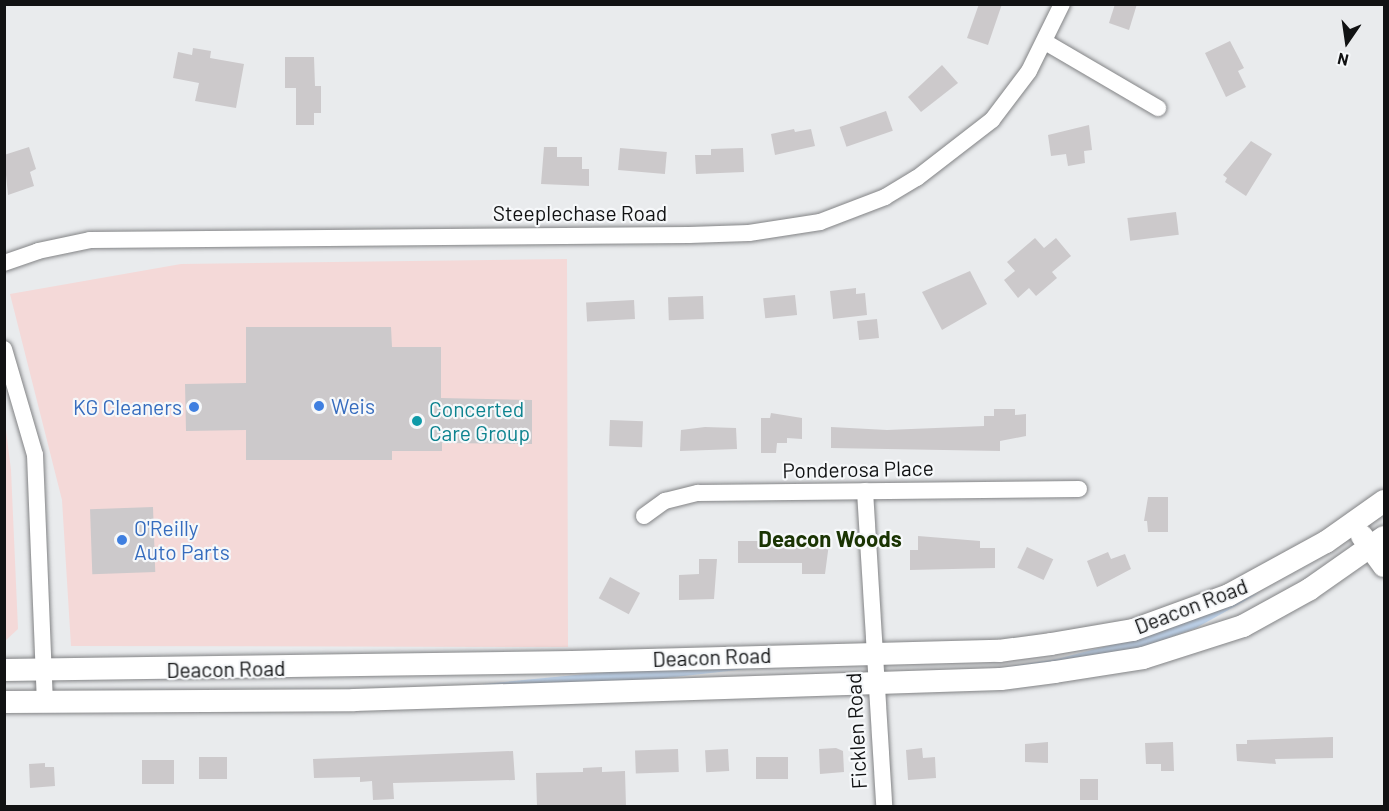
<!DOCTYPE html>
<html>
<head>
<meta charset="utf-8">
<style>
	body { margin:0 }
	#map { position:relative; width:1389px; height:811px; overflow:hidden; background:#e9ebed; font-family:Barlow,sans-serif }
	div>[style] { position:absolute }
	.commercial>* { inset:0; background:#f4d9d8 }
	.green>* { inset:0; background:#c0d6f0 }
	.building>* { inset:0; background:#ccc9cb; transform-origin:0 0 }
	.roads { filter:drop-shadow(0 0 2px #828385) drop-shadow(0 0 2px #828385) }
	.street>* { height:16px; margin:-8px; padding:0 8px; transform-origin:8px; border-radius:8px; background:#fff }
	.secondary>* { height:22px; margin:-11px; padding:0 11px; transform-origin:11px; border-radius:11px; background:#fff }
	.dots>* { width:16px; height:16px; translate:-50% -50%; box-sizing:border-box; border:3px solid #f6f8fa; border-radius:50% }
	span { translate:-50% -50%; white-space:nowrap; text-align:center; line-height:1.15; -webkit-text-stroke:4.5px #f6f8fa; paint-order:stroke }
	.street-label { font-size:21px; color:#111213 }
	.shop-label { font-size:21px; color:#366cbe }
	.left { translate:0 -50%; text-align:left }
	.right { translate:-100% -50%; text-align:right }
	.culture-label { font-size:21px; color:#0d838f }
	.neighbourhood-label { font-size:22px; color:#1a3403; font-weight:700 }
	.frame { position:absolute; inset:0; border:6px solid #111213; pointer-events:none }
	.north { position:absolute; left:1317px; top:12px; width:60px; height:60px; -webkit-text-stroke:4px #f6f8fa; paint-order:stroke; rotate:193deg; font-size:16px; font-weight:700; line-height:24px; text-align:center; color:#111213 }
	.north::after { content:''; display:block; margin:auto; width:21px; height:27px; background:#111213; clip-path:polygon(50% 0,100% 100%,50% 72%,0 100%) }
</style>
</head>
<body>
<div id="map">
	<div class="commercial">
		<div style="clip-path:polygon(567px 259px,568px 647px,71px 646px,62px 500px,10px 294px,181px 264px)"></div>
		<div style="clip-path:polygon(4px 415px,11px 470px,18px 629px,5px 641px)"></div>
	</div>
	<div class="green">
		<div style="clip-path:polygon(1259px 593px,1196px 628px,1130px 652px,1001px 671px,999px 668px,1057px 659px,1134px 639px)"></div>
		<div style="clip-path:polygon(764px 667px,621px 683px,484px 687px,483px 684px,617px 671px)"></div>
	</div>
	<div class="building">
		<div style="clip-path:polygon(979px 4px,1002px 4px,988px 45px,967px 38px)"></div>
		<div style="clip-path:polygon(1115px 4px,1137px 4px,1129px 30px,1109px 23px)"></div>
		<div style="clip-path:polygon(1230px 41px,1244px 68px,1238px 71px,1246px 87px,1226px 97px,1205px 53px)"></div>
		<div style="clip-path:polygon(193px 48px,211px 51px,210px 58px,244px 64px,236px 108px,195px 101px,199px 83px,173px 78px,178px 52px,192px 55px)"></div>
		<div style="clip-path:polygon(285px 57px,314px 57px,315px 86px,321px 86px,321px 113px,314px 113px,314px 125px,296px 125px,296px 88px,285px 88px)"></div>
		<div style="clip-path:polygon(942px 65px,958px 83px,921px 112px,908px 97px)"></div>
		<div style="left:886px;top:111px;width:21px;height:49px;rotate:71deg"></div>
		<div style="clip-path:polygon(1089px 125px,1092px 150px,1084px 151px,1085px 163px,1068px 166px,1066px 154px,1051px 156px,1048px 135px)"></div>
		<div style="clip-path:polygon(794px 129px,795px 132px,811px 129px,815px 146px,775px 155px,771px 134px)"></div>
		<div style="clip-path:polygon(1251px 141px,1272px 154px,1246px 196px,1225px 182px,1227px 178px,1223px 175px)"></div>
		<div style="clip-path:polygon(29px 147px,36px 169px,30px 172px,34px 186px,8px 195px,4px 155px)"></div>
		<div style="clip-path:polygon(544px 147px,557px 147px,557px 157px,582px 157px,582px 169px,589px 169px,589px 186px,541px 184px)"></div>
		<div style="left:620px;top:148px;width:47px;height:22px;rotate:5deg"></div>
		<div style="clip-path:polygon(743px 148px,744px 172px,696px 174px,695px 155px,711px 155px,711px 149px)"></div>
		<div style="left:1176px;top:212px;width:23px;height:49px;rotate:83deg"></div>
		<div style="clip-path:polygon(1035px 238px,1044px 248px,1056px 238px,1071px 256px,1052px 272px,1057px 278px,1036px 296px,1029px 288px,1018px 298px,1004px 280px,1015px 271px,1007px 262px)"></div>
		<div style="clip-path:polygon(970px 271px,987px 304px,942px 330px,922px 292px)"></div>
		<div style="clip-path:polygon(856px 288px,856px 294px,865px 293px,867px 315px,833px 319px,830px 291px)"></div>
		<div style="left:795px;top:295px;width:20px;height:32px;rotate:84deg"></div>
		<div style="left:703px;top:296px;width:23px;height:35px;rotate:88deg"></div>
		<div style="left:634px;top:300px;width:19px;height:48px;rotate:87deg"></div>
		<div style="left:877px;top:319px;width:19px;height:20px;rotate:84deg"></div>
		<div style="clip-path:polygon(246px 327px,391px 327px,392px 347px,441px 347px,441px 398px,532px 400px,532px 444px,442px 443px,442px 451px,392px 451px,392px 460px,246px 460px,246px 430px,186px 431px,185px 384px,246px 383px)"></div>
		<div style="clip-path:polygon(994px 409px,1015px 409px,1015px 415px,1026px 414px,1026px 436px,1000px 441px,1000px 451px,831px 448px,831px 427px,887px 430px,984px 426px,984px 416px,994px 416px)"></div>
		<div style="clip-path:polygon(771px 413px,802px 418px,802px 439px,787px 438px,787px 443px,777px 443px,776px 453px,761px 453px,761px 418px,770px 418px)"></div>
		<div style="left:610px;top:420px;width:33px;height:26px;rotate:2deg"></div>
		<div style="clip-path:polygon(705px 427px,736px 428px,737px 449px,680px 451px,681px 430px)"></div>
		<div style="clip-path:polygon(1148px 497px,1168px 497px,1168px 532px,1148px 532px,1147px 521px,1144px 521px)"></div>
		<div style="left:153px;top:507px;width:65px;height:63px;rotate:88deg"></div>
		<div style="clip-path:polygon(802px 536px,830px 536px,825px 574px,802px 574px,802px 563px,738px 563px,738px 541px,802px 541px)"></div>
		<div style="clip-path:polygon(918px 536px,980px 541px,980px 548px,995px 548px,995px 568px,910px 570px,910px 550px,918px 550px)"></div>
		<div style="left:1027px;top:547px;width:29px;height:23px;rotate:25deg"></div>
		<div style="clip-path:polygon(1108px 552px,1111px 559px,1125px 554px,1131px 569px,1097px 587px,1087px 561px)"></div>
		<div style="clip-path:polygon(699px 559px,717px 559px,714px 599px,679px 600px,679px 575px,699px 574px)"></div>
		<div style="left:610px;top:577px;width:34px;height:24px;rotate:28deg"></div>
		<div style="clip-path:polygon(1333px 737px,1333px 758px,1275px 759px,1276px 764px,1237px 761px,1236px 744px,1247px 744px,1247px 740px)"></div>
		<div style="clip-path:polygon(1048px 742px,1048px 763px,1025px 762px,1025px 744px)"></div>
		<div style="clip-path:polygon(1173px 742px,1174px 771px,1161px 771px,1161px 764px,1146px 764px,1145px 743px)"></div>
		<div style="clip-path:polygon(836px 748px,843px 751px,844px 772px,820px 774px,819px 749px)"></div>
		<div style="clip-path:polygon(922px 748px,923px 758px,935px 757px,936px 778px,908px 780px,906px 750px)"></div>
		<div style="left:678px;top:749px;width:23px;height:43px;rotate:88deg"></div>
		<div style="left:728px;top:749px;width:22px;height:23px;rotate:87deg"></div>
		<div style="clip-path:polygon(513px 751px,515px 780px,393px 783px,394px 799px,373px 800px,372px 781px,360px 782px,360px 777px,314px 778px,313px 759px)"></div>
		<div style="left:199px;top:757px;width:28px;height:22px"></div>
		<div style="left:756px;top:757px;width:32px;height:22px"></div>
		<div style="left:142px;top:760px;width:32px;height:24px"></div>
		<div style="clip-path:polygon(45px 763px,45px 767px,54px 767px,55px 786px,30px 788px,29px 764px)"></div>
		<div style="clip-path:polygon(602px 767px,602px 772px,625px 771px,626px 807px,537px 807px,536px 773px,583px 772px,583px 768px)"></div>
		<div style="left:1080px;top:779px;width:18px;height:21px"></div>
	</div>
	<div class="roads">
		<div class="street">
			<div style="left:1045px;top:42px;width:131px;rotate:30.3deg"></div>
			<div style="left:4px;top:263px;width:36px;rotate:-19deg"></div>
			<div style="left:38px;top:251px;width:53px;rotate:-11.9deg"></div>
			<div style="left:90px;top:240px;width:599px;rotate:-0.48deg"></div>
			<div style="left:689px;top:235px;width:60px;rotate:-1.9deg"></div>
			<div style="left:749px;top:233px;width:72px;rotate:-8.8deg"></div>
			<div style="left:820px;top:222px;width:70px;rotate:-21deg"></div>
			<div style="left:885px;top:197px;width:37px;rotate:-31deg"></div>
			<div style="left:917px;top:178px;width:95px;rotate:-37.7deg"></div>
			<div style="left:992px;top:120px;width:61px;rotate:-52.9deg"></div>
			<div style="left:1029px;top:71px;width:75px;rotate:-63.8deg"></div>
			<div style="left:4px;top:349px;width:110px;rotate:73.7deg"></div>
			<div style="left:35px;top:455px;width:248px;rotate:87.7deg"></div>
			<div style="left:865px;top:491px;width:316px;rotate:86.5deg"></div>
			<div style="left:644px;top:516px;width:26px;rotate:-36deg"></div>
			<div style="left:665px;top:501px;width:34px;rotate:-14deg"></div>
			<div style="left:698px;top:493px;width:381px;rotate:-0.6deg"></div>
		</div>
		<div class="secondary">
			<div style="left:1362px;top:536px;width:37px;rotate:54deg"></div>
			<div style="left:4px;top:670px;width:568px;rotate:-0.81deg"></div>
			<div style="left:572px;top:662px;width:427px;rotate:-1.5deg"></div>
			<div style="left:999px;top:651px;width:52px;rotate:-7.7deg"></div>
			<div style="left:1051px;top:644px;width:83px;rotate:-9.7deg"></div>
			<div style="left:1133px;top:630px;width:102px;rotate:-20deg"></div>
			<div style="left:1229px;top:595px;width:111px;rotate:-28.7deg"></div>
			<div style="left:1326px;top:542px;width:71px;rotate:-35.3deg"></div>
			<div style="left:4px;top:702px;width:350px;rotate:-0.3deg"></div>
			<div style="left:354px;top:700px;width:647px;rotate:-1.86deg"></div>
			<div style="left:1001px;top:679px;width:54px;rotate:-7.4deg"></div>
			<div style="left:1055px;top:672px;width:89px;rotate:-9deg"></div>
			<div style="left:1143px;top:658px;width:105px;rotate:-17.7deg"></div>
			<div style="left:1243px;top:626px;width:77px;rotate:-28.9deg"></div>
			<div style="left:1310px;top:589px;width:90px;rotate:-35.1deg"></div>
		</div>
	</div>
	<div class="dots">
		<div style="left:319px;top:406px;background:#3f7fe0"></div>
		<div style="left:194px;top:407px;background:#3f7fe0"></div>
		<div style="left:417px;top:421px;background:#0f9aa8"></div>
		<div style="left:122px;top:540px;background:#3f7fe0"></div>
	</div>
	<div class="street-label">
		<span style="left:580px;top:213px">Steeplechase Road</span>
		<span style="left:858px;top:469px;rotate:-1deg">Ponderosa Place</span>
		<span style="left:1191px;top:606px;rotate:-21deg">Deacon Road</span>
		<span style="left:712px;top:657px;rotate:-2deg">Deacon Road</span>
		<span style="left:226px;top:669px;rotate:-1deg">Deacon Road</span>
		<span style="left:856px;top:731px;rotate:-93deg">Ficklen Road</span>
	</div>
	<div class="shop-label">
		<span class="left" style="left:331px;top:406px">Weis</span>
		<span class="right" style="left:182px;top:407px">KG Cleaners</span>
		<span class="left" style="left:134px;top:540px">O'Reilly<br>Auto Parts</span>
	</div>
	<div class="culture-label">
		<span class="left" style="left:429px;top:421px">Concerted<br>Care Group</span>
	</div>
	<div class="neighbourhood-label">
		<span style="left:830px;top:539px">Deacon Woods</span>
	</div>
	<div class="frame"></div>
	<div class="north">N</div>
</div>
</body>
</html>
